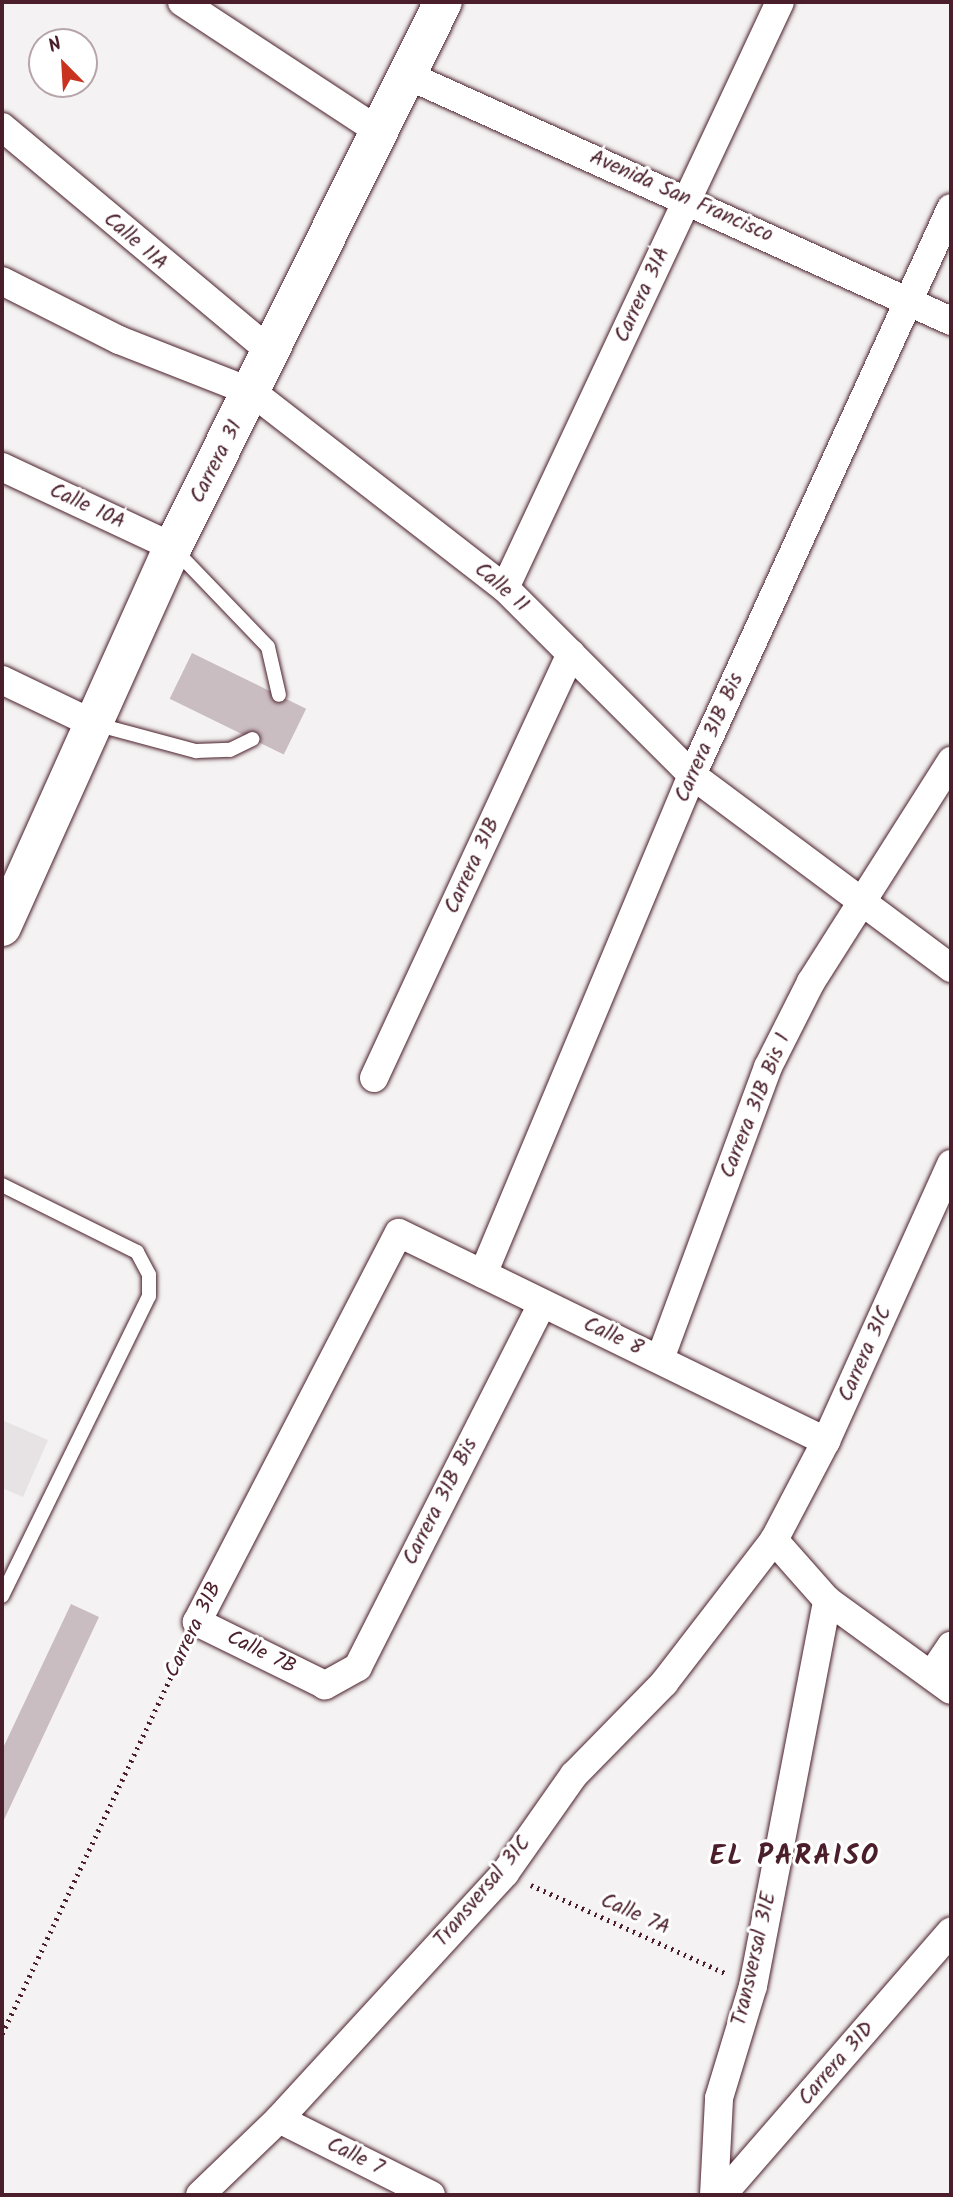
<!DOCTYPE html>
<html>
<head>
<meta charset="utf-8">
<style>
	body { margin:0 }
	#map { position:relative; width:953px; height:2197px; overflow:hidden; background:#f4f2f2; font-family:Kalam,sans-serif }
	div>[style] { position:absolute }
	.built>* { inset:0; background:#e7e2e3 }
	.building>* { inset:0; background:#cabdc1; transform-origin:0 0 }
	.path>* { height:4.5px; margin-top:-2.25px; transform-origin:0; background:repeating-linear-gradient(90deg,#4a1f2b 0 2px,transparent 0 7px) }
	.roads { filter:drop-shadow(0 0 2px #4a1f2b) drop-shadow(0 0 2px #4a1f2b) }
	.lane>* { height:14px; margin:-7px; padding:0 7px; transform-origin:7px; border-radius:7px; background:#fff }
	.street>* { height:28px; margin:-14px; padding:0 14px; transform-origin:14px; border-radius:14px; background:#fff }
	.secondary>* { height:38px; margin:-19px; padding:0 19px; transform-origin:19px; border-radius:19px; background:#fff }
	span { translate:-50% -50%; white-space:nowrap; text-align:center; line-height:1.15; -webkit-text-stroke:6px #fff; paint-order:stroke }
	.street-label { font-size:21px; color:#4a1f2b }
	.district-label { font-size:28px; color:#4a1f2b; font-weight:700; letter-spacing:2px }
	.frame { position:absolute; inset:0; border:4px solid #4a1f2b; pointer-events:none }
	.north { position:absolute; left:28px; top:28px; width:70px; height:70px; box-sizing:border-box; background:#fff; border:2px solid #b7a5aa; border-radius:50%; rotate:336deg; font-size:19px; font-weight:700; line-height:28px; text-align:center; color:#4a1f2b }
	.north::after { content:''; display:block; margin:auto; width:24px; height:32px; background:#c8321e; clip-path:polygon(50% 0,100% 100%,50% 72%,0 100%) }
</style>
</head>
<body>
<div id="map">
	<div class="built">
		<div style="clip-path:polygon(2px 1420px,48px 1440px,23px 1497px,2px 1488px)"></div>
	</div>
	<div class="building">
		<div style="left:192px;top:653px;width:127px;height:51px;rotate:26deg"></div>
		<div style="clip-path:polygon(71px 1604px,99px 1617px,2px 1824px,2px 1750px)"></div>
	</div>
	<div class="path">
		<div style="left:531px;top:1885px;width:215px;rotate:24.4deg"></div>
		<div style="left:2px;top:2034px;width:426px;rotate:-64.7deg"></div>
	</div>
	<div class="roads">
		<div class="lane">
			<div style="left:175px;top:550px;width:134px;rotate:46.2deg"></div>
			<div style="left:268px;top:647px;width:49px;rotate:77.1deg"></div>
			<div style="left:95px;top:724px;width:105px;rotate:15deg"></div>
			<div style="left:196px;top:751px;width:34px;rotate:-2deg"></div>
			<div style="left:230px;top:750px;width:25px;rotate:-26deg"></div>
			<div style="left:2px;top:1185px;width:151px;rotate:26.4deg"></div>
			<div style="left:137px;top:1252px;width:26px;rotate:62deg"></div>
			<div style="left:149px;top:1275px;width:21px;rotate:90deg"></div>
			<div style="left:149px;top:1296px;width:334px;rotate:116.1deg"></div>
		</div>
		<div class="street">
			<div style="left:182px;top:2px;width:237px;rotate:33.3deg"></div>
			<div style="left:409px;top:76px;width:595px;rotate:24.32deg"></div>
			<div style="left:2px;top:127px;width:352px;rotate:39.9deg"></div>
			<div style="left:2px;top:281px;width:131px;rotate:26.8deg"></div>
			<div style="left:119px;top:340px;width:143px;rotate:21.4deg"></div>
			<div style="left:252px;top:392px;width:320px;rotate:37.8deg"></div>
			<div style="left:505px;top:588px;width:264px;rotate:45deg"></div>
			<div style="left:692px;top:775px;width:323px;rotate:36.7deg"></div>
			<div style="left:2px;top:467px;width:189px;rotate:25.1deg"></div>
			<div style="left:505px;top:588px;width:647px;rotate:-64.86deg"></div>
			<div style="left:2px;top:680px;width:102px;rotate:25.6deg"></div>
			<div style="left:374px;top:1078px;width:468px;rotate:-65.1deg"></div>
			<div style="left:483px;top:1274px;width:541px;rotate:-67.27deg"></div>
			<div style="left:692px;top:775px;width:623px;rotate:-65.45deg"></div>
			<div style="left:542px;top:1304px;width:407px;rotate:116.9deg"></div>
			<div style="left:358px;top:1667px;width:38px;rotate:151deg"></div>
			<div style="left:325px;top:1685px;width:143px;rotate:-153.8deg"></div>
			<div style="left:197px;top:1622px;width:438px;rotate:-62.6deg"></div>
			<div style="left:399px;top:1233px;width:475px;rotate:26deg"></div>
			<div style="left:660px;top:1359px;width:311px;rotate:-69.7deg"></div>
			<div style="left:768px;top:1067px;width:95px;rotate:-63.2deg"></div>
			<div style="left:811px;top:982px;width:262px;rotate:-57.6deg"></div>
			<div style="left:774px;top:1540px;width:80px;rotate:48.5deg"></div>
			<div style="left:827px;top:1600px;width:153px;rotate:36deg"></div>
			<div style="left:932px;top:1674px;width:34px;rotate:-56deg"></div>
			<div style="left:279px;top:2119px;width:170px;rotate:26.6deg"></div>
			<div style="left:200px;top:2195px;width:110px;rotate:-43.9deg"></div>
			<div style="left:279px;top:2119px;width:334px;rotate:-47.4deg"></div>
			<div style="left:505px;top:1873px;width:120px;rotate:-54.9deg"></div>
			<div style="left:574px;top:1775px;width:129px;rotate:-45.6deg"></div>
			<div style="left:664px;top:1683px;width:180px;rotate:-52.4deg"></div>
			<div style="left:774px;top:1540px;width:112px;rotate:-62.3deg"></div>
			<div style="left:826px;top:1441px;width:304px;rotate:-65.7deg"></div>
			<div style="left:714px;top:2195px;width:97px;rotate:-87deg"></div>
			<div style="left:719px;top:2098px;width:117px;rotate:-73.1deg"></div>
			<div style="left:753px;top:1986px;width:393px;rotate:-79.1deg"></div>
			<div style="left:722px;top:2195px;width:349px;rotate:-49deg"></div>
		</div>
		<div class="secondary">
			<div style="left:2px;top:927px;width:417px;rotate:-65.8deg"></div>
			<div style="left:173px;top:547px;width:608px;rotate:-63.65deg"></div>
		</div>
	</div>
	<div class="street-label">
		<span style="left:681px;top:197px;rotate:24deg">Avenida San Francisco</span>
		<span style="left:135px;top:242px;rotate:41deg">Calle 11A</span>
		<span style="left:643px;top:295px;rotate:-65deg">Carrera 31A</span>
		<span style="left:217px;top:462px;rotate:-63deg">Carrera 31</span>
		<span style="left:87px;top:507px;rotate:25deg">Calle 10A</span>
		<span style="left:501px;top:588px;rotate:41deg">Calle 11</span>
		<span style="left:710px;top:738px;rotate:-66deg">Carrera 31B Bis</span>
		<span style="left:473px;top:866px;rotate:-65deg">Carrera 31B</span>
		<span style="left:756px;top:1106px;rotate:-68deg">Carrera 31B Bis 1</span>
		<span style="left:613px;top:1337px;rotate:25deg">Calle 8</span>
		<span style="left:866px;top:1354px;rotate:-66deg">Carrera 31C</span>
		<span style="left:441px;top:1502px;rotate:-63deg">Carrera 31B Bis</span>
		<span style="left:194px;top:1630px;rotate:-64deg">Carrera 31B</span>
		<span style="left:261px;top:1653px;rotate:26deg">Calle 7B</span>
		<span style="left:483px;top:1892px;rotate:-50deg">Transversal 31C</span>
		<span style="left:635px;top:1915px;rotate:24deg">Calle 7A</span>
		<span style="left:755px;top:1959px;rotate:-77deg">Transversal 31E</span>
		<span style="left:837px;top:2064px;rotate:-49deg">Carrera 31D</span>
		<span style="left:355px;top:2157px;rotate:26deg">Calle 7</span>
	</div>
	<div class="district-label">
		<span style="left:795px;top:1857px">EL PARAISO</span>
	</div>
	<div class="frame"></div>
	<div class="north">N</div>
</div>
</body>
</html>
